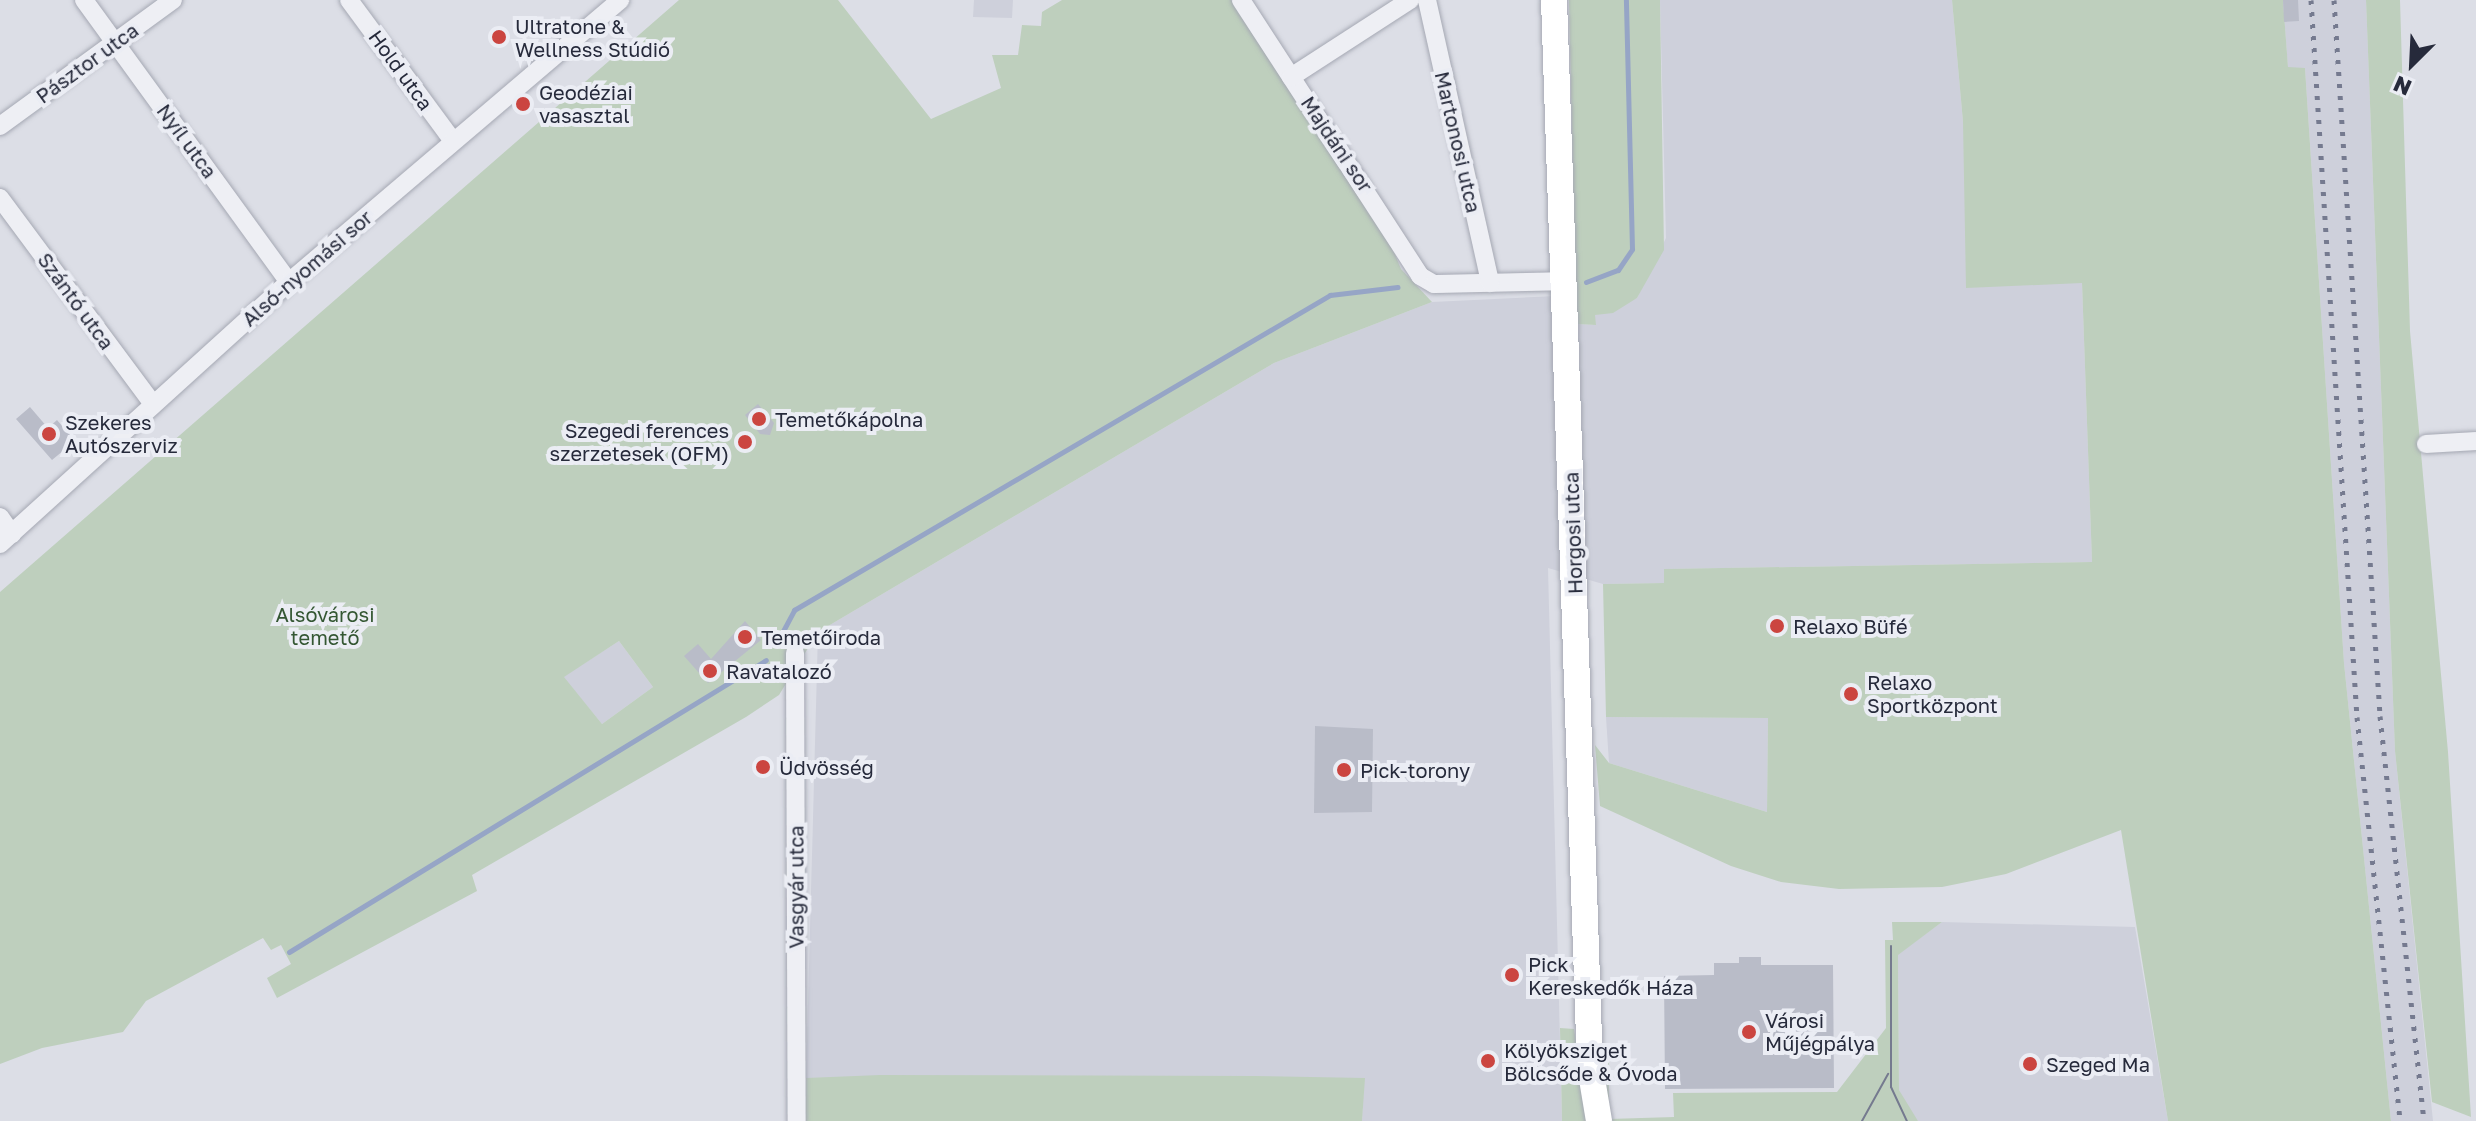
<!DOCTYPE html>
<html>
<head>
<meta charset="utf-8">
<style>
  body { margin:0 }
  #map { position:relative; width:2476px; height:1121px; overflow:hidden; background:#dcdee6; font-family:"Golos Text",sans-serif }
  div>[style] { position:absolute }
  .built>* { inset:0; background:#ced0db }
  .green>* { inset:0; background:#becfbd }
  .stream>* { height:5px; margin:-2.5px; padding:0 2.5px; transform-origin:2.5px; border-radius:2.5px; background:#96a5c6 }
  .building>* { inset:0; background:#b9bcc8 }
  .roads { filter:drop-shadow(0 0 2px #a5a8b3) drop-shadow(0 0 2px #a5a8b3) }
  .street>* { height:18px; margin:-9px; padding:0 9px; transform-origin:9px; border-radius:9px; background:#eeeff4 }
  .secondary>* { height:26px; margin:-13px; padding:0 13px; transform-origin:13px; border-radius:13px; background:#fff }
  .tram>* { height:2px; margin:-1px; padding:0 1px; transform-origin:1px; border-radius:1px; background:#757a8f }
  .rail>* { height:5px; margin-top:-2.5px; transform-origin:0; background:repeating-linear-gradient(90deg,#757a8f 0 4px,transparent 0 12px) }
  .dots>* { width:22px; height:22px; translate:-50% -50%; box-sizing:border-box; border:4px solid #ebedf4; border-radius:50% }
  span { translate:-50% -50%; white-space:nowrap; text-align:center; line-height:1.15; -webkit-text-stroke:8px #ebedf4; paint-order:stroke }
  .poi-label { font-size:20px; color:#262a3b }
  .left { translate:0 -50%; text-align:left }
  .right { translate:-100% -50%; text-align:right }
  .street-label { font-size:20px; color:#262a3b }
  .park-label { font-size:20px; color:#345733 }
  .north { position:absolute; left:2372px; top:24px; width:80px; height:80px; -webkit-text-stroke:6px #ebedf4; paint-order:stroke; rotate:204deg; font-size:22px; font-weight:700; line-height:32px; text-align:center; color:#262a3b }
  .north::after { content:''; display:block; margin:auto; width:28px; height:36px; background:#262a3b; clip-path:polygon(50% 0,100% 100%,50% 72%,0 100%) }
</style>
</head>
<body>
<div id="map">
  <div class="built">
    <div style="clip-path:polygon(974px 0,1013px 0,1012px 18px,973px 17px)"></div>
    <div style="clip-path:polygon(1660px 0,1952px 0,1963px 122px,2082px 283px,2092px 562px,1665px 569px,1664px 583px,1603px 584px,1548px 568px,1562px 1121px,1362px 1121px,1364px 1078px,806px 1078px,818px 632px,1274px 363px,1432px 302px,1575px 295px,1576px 324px,1595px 325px,1595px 315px,1637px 298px,1666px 238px)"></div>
    <div style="clip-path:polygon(2283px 0,2366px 0,2395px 751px,2433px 1121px,2391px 1121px,2344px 663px,2305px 68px,2288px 68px)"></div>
    <div style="clip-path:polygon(619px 641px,653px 687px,602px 724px,563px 677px)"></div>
    <div style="clip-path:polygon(1606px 717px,1768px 718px,1767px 812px,1609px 763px)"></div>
    <div style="clip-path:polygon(1942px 922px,2135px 927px,2168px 1121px,1918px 1121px,1910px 1115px,1899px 1090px,1898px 954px)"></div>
  </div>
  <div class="green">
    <div style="clip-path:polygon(evenodd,679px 0,838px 0,931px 119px,1001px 88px,992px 55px,1018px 55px,1022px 25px,1041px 26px,1042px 12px,1062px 0,1231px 0,1385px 230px,1401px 269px,1432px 302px,1274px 363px,818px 632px,779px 695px,746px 717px,472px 875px,477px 891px,277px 998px,267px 978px,291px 964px,281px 945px,271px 950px,263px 938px,146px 1001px,123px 1032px,42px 1048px,0 1064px,0 592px,679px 0,619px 641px,653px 687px,602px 724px,564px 677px,619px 641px)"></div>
    <div style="clip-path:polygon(1569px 0,1660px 0,1664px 250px,1637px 298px,1613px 313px,1595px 315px,1596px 325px,1576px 324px)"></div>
    <div style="clip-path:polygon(1952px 0,2283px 0,2288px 67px,2305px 68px,2344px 663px,2391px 1121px,2168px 1121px,2121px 830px,2006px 874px,1942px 887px,1839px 889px,1781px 882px,1731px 866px,1600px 806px,1595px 745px,1609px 763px,1767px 812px,1768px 718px,1606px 717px,1603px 584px,1664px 583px,1664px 569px,2092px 562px,2082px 283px,1966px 288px,1963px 122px)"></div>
    <div style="clip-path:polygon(2366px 0,2400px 0,2410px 331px,2448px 752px,2471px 1117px,2432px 1102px,2395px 751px)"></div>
    <div style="clip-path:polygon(1892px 922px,1942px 922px,1898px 955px,1899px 1090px,1918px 1121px,1562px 1121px,1560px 1028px,1574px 1029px,1578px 1053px,1609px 1051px,1609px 1119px,1674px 1117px,1673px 1093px,1837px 1092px,1886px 1028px,1885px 940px,1893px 940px)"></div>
    <div style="clip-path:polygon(880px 1075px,1255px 1076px,1365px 1078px,1362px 1121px,805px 1121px,806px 1078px)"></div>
  </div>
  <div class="stream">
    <div style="left:1586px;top:282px;width:34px;rotate:-21deg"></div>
    <div style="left:1618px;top:270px;width:25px;rotate:-56deg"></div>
    <div style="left:1632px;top:249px;width:249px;rotate:-91.4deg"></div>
    <div style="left:783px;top:631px;width:24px;rotate:-62deg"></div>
    <div style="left:794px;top:610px;width:622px;rotate:-30.44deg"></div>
    <div style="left:1330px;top:295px;width:68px;rotate:-6.7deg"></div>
    <div style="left:289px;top:952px;width:559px;rotate:-31.47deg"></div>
  </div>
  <div class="building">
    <div style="clip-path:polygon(2283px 0,2298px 0,2299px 21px,2284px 22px)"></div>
    <div style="clip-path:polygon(758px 404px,774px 423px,770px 435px,760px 434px,745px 415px)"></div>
    <div style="clip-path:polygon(30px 407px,48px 428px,57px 420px,75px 441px,52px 460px,16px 419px)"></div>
    <div style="clip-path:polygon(745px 621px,761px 640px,708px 683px,684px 656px,698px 644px,711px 659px)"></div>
    <div style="clip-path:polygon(1315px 726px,1373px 729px,1372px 812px,1314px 813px)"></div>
    <div style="clip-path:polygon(1739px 957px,1761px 957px,1761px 965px,1833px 965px,1834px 1088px,1665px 1089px,1664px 976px,1714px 975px,1714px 963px,1739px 963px)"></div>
  </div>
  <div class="roads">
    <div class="street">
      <div style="left:84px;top:0;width:349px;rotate:54deg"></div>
      <div style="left:349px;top:0;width:175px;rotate:53.6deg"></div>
      <div style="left:1241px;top:0;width:329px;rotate:57deg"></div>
      <div style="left:1420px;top:276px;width:16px;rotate:30deg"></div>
      <div style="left:1434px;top:284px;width:128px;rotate:-1.3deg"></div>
      <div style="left:1427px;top:0;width:290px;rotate:77.4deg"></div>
      <div style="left:1291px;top:77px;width:142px;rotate:-32.9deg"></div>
      <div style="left:0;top:126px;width:214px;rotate:-36.1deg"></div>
      <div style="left:0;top:198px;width:257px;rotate:53.4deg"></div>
      <div style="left:2426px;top:444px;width:50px;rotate:-3.4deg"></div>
      <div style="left:0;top:517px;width:21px;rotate:55deg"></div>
      <div style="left:0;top:544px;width:390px;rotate:-42.2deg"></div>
      <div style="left:289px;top:282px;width:435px;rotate:-40.4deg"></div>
      <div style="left:795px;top:653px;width:468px;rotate:89.8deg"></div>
    </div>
    <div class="secondary">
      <div style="left:1554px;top:0;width:1068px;rotate:88.07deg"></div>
      <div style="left:1590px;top:1067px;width:55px;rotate:80.5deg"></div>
    </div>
  </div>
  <div class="tram">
    <div style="left:1891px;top:946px;width:141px;rotate:90deg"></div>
    <div style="left:1891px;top:1087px;width:38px;rotate:65deg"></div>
    <div style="left:1862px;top:1121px;width:54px;rotate:-61deg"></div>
  </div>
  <div class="rail">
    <div style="left:2311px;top:0;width:718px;rotate:86.33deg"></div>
    <div style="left:2357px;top:717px;width:406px;rotate:83.9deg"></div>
    <div style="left:2334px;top:0;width:717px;rotate:86.32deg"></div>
    <div style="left:2380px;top:716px;width:407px;rotate:83.8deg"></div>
  </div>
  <div class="dots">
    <div style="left:499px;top:37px;background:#cb4540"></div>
    <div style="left:523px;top:104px;background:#cb4540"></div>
    <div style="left:759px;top:419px;background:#cb4540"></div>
    <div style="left:49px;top:434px;background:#cb4540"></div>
    <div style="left:745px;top:442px;background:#cb4540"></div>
    <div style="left:1777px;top:626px;background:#cb4540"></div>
    <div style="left:745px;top:637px;background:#cb4540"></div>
    <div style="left:710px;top:671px;background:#cb4540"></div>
    <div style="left:1851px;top:694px;background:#cb4540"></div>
    <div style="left:763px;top:767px;background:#cb4540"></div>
    <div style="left:1344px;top:770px;background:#cb4540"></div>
    <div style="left:1512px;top:975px;background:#cb4540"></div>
    <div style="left:1749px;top:1032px;background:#cb4540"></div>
    <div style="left:1488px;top:1061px;background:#cb4540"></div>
    <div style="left:2030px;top:1064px;background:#cb4540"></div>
  </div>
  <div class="poi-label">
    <span class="left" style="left:515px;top:38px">Ultratone &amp;<br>Wellness Stúdió</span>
    <span class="left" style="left:539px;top:104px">Geodéziai<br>vasasztal</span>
    <span class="left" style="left:775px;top:419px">Temetőkápolna</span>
    <span class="left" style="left:65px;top:434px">Szekeres<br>Autószerviz</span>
    <span class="right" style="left:729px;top:442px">Szegedi ferences<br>szerzetesek (OFM)</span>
    <span class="left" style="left:1793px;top:626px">Relaxo Büfé</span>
    <span class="left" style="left:761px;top:637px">Temetőiroda</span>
    <span class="left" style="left:726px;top:671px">Ravatalozó</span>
    <span class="left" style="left:1867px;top:694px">Relaxo<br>Sportközpont</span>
    <span class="left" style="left:779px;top:767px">Üdvösség</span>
    <span class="left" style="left:1360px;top:770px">Pick-torony</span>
    <span class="left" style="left:1528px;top:976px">Pick<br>Kereskedők Háza</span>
    <span class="left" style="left:1765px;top:1032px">Városi<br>Műjégpálya</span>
    <span class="left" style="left:1504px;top:1062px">Kölyöksziget<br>Bölcsőde &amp; Óvoda</span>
    <span class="left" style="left:2046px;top:1064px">Szeged Ma</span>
  </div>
  <div class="street-label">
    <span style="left:87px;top:63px;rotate:-36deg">Pásztor utca</span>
    <span style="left:401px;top:70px;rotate:54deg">Hold utca</span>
    <span style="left:187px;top:141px;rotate:54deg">Nyíl utca</span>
    <span style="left:1458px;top:142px;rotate:77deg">Martonosi utca</span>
    <span style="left:1337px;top:144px;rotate:56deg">Majdáni sor</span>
    <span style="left:307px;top:268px;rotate:-41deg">Alsó-nyomási sor</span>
    <span style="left:76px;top:301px;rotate:54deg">Szántó utca</span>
    <span style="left:1573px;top:533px;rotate:-92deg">Horgosi utca</span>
    <span style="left:796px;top:887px;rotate:-90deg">Vasgyár utca</span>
  </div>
  <div class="park-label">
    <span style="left:325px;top:626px">Alsóvárosi<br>temető</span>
  </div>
  <div class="north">N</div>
</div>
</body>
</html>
